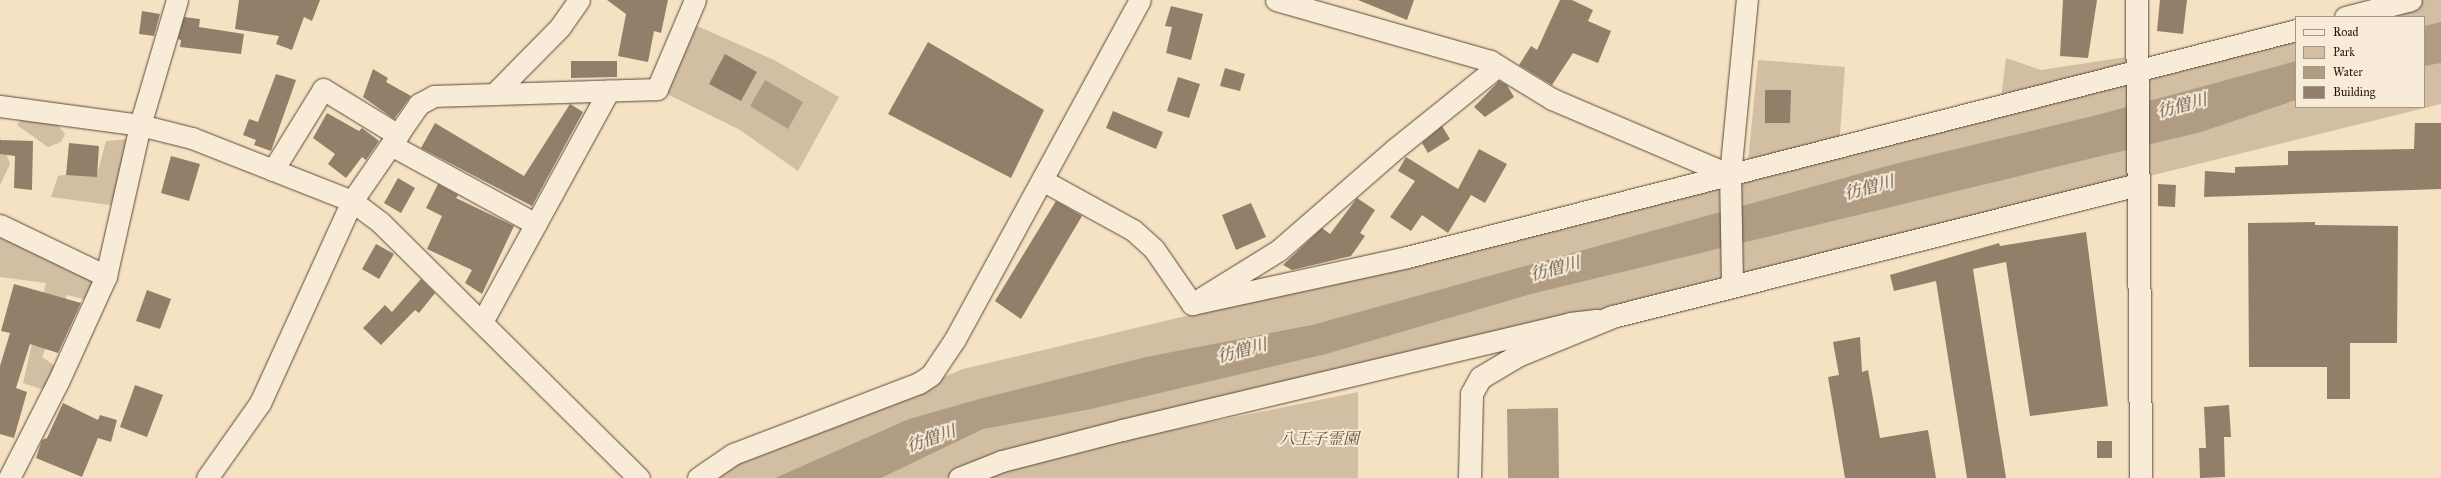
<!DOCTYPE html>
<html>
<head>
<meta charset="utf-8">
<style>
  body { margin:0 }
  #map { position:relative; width:2441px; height:478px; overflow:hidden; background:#f5e2c3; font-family:"IM FELL Great Primer","Noto Serif JP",serif }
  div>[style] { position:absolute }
  .green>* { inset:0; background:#d2bfa3 }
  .water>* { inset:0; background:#af9c83 }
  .building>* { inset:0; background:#927f69 }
  .roads { filter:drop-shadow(0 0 1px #5a4837) drop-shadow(0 0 1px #5a4837) }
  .street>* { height:21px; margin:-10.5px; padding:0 10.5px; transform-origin:10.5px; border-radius:10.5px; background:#f8ecd8 }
  .secondary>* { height:22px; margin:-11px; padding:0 11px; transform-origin:11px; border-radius:11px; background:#f8ecd8 }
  span { translate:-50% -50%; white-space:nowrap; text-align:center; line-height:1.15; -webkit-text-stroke:4px #f8ecd8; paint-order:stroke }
  .park-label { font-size:16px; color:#63503e; font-style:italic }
  .water-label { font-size:17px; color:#5d4a39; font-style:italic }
  .legend { position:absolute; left:2295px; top:16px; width:130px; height:92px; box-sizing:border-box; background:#f8ecd8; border:1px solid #a49685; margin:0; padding:5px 7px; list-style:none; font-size:12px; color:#271408 }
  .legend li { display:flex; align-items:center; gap:8px; height:20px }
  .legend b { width:20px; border:1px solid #a49685 }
</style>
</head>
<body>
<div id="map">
  <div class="green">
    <div style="clip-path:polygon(2410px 0,2441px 0,2441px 104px,1635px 303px,1034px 458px,1358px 392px,1358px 478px,709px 478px,742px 461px,963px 369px,1468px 249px,1747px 171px,1758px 60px,1845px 67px,1839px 147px,2000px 106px,2006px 58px,2041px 70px,2126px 57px,2127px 73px,2296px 30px,2296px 107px,2424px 107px,2424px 17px,2345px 17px)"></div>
    <div style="clip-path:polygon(695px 25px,774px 60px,839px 97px,798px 171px,740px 130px,657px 89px)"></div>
    <div style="clip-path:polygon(22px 119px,57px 124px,65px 134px,61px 142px,48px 147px,17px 125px)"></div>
    <div style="clip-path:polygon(0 137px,10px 164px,0 185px)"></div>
    <div style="clip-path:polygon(131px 139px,117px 206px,51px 197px,58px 176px,79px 172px,97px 175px,106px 141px)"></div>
    <div style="clip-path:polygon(0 230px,96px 277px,87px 300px,67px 295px,42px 357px,57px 367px,44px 390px,23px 383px,46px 283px,0 277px)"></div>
  </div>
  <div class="water">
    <div style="clip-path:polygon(2441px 22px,2441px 63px,2424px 66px,2424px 26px)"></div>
    <div style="clip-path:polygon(2296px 61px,2296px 100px,2201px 132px,1531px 294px,1326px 354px,1091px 409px,983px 429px,881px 478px,775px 478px,909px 419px,983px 398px,1146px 357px,1312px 325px,1898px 163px,2101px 114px)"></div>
    <div style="clip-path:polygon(765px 80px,803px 102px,788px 129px,750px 106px)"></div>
    <div style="clip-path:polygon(1558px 408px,1559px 478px,1508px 478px,1507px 409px)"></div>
  </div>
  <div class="building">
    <div style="clip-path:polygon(239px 0,320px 0,312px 21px,304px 17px,292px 50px,276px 44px,279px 36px,235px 29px)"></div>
    <div style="clip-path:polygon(607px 0,668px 0,661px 33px,654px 31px,648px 62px,618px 56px,626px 14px)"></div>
    <div style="clip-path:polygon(1358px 0,1414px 0,1407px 20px)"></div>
    <div style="clip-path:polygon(1560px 0,1572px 0,1593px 10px,1588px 21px,1611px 31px,1598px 63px,1573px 53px,1552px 85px,1519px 65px,1531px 46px,1537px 50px)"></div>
    <div style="clip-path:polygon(2063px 0,2097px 0,2088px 58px,2060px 56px)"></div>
    <div style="clip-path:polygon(2160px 0,2187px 0,2183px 34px,2157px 31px)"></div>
    <div style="clip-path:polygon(1171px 6px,1203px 14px,1191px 60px,1166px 53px,1172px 27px,1165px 26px)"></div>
    <div style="clip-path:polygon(142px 11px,160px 14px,154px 36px,139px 34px)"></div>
    <div style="clip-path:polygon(184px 17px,200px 19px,199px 27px,244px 34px,241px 54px,180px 47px,181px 40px,178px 39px)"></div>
    <div style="clip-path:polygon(928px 42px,1044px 110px,1011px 178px,888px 114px)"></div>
    <div style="clip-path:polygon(725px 54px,757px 72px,741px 101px,709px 84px)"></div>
    <div style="clip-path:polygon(571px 61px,617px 61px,617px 77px,571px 78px)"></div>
    <div style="clip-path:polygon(1225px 68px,1245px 74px,1240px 91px,1220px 86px)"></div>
    <div style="clip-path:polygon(373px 69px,388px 78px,386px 82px,411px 96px,394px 119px,363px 97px)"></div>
    <div style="clip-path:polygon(276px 74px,296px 80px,271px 151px,254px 145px,256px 140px,243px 135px,249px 119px,258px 122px)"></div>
    <div style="clip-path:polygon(1178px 77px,1200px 84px,1189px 118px,1167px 111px)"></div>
    <div style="clip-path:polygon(1499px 81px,1507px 85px,1514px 97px,1485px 117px,1474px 107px)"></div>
    <div style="clip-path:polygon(1765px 90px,1791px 90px,1790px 123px,1765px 123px)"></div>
    <div style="clip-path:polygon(570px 104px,583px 112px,532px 206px,421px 148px,435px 123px,524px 176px)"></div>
    <div style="clip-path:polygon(1113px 111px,1163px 132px,1156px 149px,1106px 128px)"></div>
    <div style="clip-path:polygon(327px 113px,359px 131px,362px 128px,379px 141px,366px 160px,362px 157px,346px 178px,328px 164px,335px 154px,313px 138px)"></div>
    <div style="clip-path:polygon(2415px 123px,2441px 123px,2441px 189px,2204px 197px,2205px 171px,2235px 173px,2235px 167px,2288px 165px,2288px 151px,2414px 149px)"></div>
    <div style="clip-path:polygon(1442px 126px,1450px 139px,1428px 153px,1422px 143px)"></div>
    <div style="clip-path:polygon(0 140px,33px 141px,32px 190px,14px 188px,15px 156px,0 154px)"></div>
    <div style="clip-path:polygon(69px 143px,99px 146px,97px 177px,66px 175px)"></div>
    <div style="clip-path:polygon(1479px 149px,1507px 164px,1485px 203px,1471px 195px,1448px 233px,1422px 215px,1411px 231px,1390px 217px,1415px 181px,1398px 171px,1406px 157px,1458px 189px)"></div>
    <div style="clip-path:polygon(171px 156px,200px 164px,189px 201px,161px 193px)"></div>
    <div style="clip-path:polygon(398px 178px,415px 188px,401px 213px,384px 203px)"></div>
    <div style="clip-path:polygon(438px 184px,458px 195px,456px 198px,514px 226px,482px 294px,465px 283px,472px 270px,427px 249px,442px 216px,426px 208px)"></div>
    <div style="clip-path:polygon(2158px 184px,2176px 185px,2175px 207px,2158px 206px)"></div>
    <div style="clip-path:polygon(1357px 198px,1375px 210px,1360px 233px,1365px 236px,1351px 256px,1292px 270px,1283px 265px,1322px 228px,1330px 234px)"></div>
    <div style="clip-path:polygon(1056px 201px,1082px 216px,1021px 319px,995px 301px)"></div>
    <div style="clip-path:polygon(1251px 203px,1266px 237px,1236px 250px,1222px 215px)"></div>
    <div style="clip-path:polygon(2315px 222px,2315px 225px,2398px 226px,2397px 343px,2350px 343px,2350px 399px,2327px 399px,2327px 367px,2249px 367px,2248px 223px)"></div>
    <div style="clip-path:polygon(2086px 232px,2108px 406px,2030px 416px,2006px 262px,1973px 269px,2006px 478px,1967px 478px,1936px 281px,1894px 291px,1890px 275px,1999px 243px,2000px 246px)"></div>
    <div style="clip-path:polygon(376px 244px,394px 254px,379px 279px,362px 269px)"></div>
    <div style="clip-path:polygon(421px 279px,435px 293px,419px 313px,415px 310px,381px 345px,363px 328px,385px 305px,392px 312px)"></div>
    <div style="clip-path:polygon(14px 284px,81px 303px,58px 353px,30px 344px,16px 388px,27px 392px,14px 438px,0 434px,0 366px,10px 333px,1px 331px)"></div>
    <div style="clip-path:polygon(147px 290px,171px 299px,160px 329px,136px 321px)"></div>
    <div style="clip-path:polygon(1860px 337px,1862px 372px,1868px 370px,1880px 438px,1928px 430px,1936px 478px,1845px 478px,1828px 377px,1839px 375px,1833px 342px)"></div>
    <div style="clip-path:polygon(135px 385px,163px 395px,147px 437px,120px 427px)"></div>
    <div style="clip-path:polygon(63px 403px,98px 420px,100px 415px,117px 420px,111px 442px,98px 438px,82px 477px,36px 458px,42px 440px,47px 438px)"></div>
    <div style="clip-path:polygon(2229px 405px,2231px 437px,2224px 437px,2225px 477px,2200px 478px,2199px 448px,2206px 448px,2204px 407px)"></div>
    <div style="clip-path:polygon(2097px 441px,2112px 441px,2112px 458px,2097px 458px)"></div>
  </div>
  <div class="roads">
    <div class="street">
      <div style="left:1276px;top:0;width:223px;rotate:15.9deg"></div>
      <div style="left:1490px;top:61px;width:73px;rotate:31.5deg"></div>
      <div style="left:1552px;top:99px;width:194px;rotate:23.1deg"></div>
      <div style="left:2345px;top:17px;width:68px;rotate:-14.4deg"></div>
      <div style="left:494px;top:94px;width:94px;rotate:-45.4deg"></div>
      <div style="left:560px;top:27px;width:33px;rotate:-55deg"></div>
      <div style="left:0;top:106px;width:141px;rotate:7.7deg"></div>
      <div style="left:140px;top:125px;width:54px;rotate:14deg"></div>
      <div style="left:192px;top:138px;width:172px;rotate:21.5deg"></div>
      <div style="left:352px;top:201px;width:36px;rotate:37deg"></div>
      <div style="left:381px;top:223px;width:363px;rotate:44.7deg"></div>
      <div style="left:391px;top:145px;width:165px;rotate:28.6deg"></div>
      <div style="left:273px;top:170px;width:95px;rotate:-58.3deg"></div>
      <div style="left:323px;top:89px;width:88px;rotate:31.5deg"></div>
      <div style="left:1042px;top:180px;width:104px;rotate:28.8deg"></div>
      <div style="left:1133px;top:230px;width:28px;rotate:42deg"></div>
      <div style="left:1154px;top:249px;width:67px;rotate:55.4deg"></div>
      <div style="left:1192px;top:304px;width:102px;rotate:-31.8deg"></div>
      <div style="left:1279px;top:250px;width:155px;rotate:-41.1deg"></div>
      <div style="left:1396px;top:148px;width:131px;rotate:-38.8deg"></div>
      <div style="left:0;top:225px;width:118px;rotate:25.7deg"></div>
      <div style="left:1732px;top:285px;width:110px;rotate:-91deg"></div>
      <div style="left:1730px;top:175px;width:176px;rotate:-84.5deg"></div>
      <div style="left:1192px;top:304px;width:220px;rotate:-12.3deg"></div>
      <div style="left:1407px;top:257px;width:918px;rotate:-14.32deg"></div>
      <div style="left:482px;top:322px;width:264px;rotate:-61.3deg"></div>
      <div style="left:9px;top:478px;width:108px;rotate:-63deg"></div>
      <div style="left:58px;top:382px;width:116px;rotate:-65.6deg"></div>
      <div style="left:106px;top:276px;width:155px;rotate:-77.3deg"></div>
      <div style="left:140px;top:125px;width:130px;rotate:-73.5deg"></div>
      <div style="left:207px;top:478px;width:92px;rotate:-54.8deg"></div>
      <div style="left:260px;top:403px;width:222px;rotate:-65.5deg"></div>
      <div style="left:352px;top:201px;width:118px;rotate:-55.4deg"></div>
      <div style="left:419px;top:104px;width:17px;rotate:-28deg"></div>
      <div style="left:434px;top:96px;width:223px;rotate:-1.8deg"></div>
      <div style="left:657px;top:89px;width:97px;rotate:-66.9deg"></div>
      <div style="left:698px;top:478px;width:42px;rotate:-34.4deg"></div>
      <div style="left:733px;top:454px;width:199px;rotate:-20.9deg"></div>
      <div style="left:919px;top:383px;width:14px;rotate:-34deg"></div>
      <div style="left:931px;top:375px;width:43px;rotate:-56.3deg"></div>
      <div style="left:955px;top:339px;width:386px;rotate:-61.4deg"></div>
      <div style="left:959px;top:478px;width:46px;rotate:-21.6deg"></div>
      <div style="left:1002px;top:461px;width:124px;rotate:-14.5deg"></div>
      <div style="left:1122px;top:430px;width:461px;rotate:-13.4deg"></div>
      <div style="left:1570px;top:323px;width:26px;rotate:-7deg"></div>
    </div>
    <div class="secondary">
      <div style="left:2137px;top:0;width:478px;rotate:89.5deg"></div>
      <div style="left:1470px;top:478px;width:84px;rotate:-88.6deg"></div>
      <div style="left:1472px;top:394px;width:18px;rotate:-61deg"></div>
      <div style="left:1481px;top:378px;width:43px;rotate:-30.7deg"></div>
      <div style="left:1518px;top:356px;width:103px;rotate:-22.3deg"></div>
      <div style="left:1613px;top:317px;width:541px;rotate:-14.11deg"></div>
    </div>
  </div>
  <div class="park-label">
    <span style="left:1319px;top:439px">八王子霊園</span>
  </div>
  <div class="water-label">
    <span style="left:2182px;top:106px;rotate:-15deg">彷僧川</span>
    <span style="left:1869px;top:188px;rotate:-15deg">彷僧川</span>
    <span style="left:1555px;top:269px;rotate:-15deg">彷僧川</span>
    <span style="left:1242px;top:351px;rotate:-15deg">彷僧川</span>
    <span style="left:931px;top:439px;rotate:-19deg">彷僧川</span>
  </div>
  <ul class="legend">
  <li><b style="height:5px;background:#f8ecd8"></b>Road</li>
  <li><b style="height:11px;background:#d2bfa3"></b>Park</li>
  <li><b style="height:11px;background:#af9c83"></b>Water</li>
  <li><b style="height:11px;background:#927f69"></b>Building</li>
  </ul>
</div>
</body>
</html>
